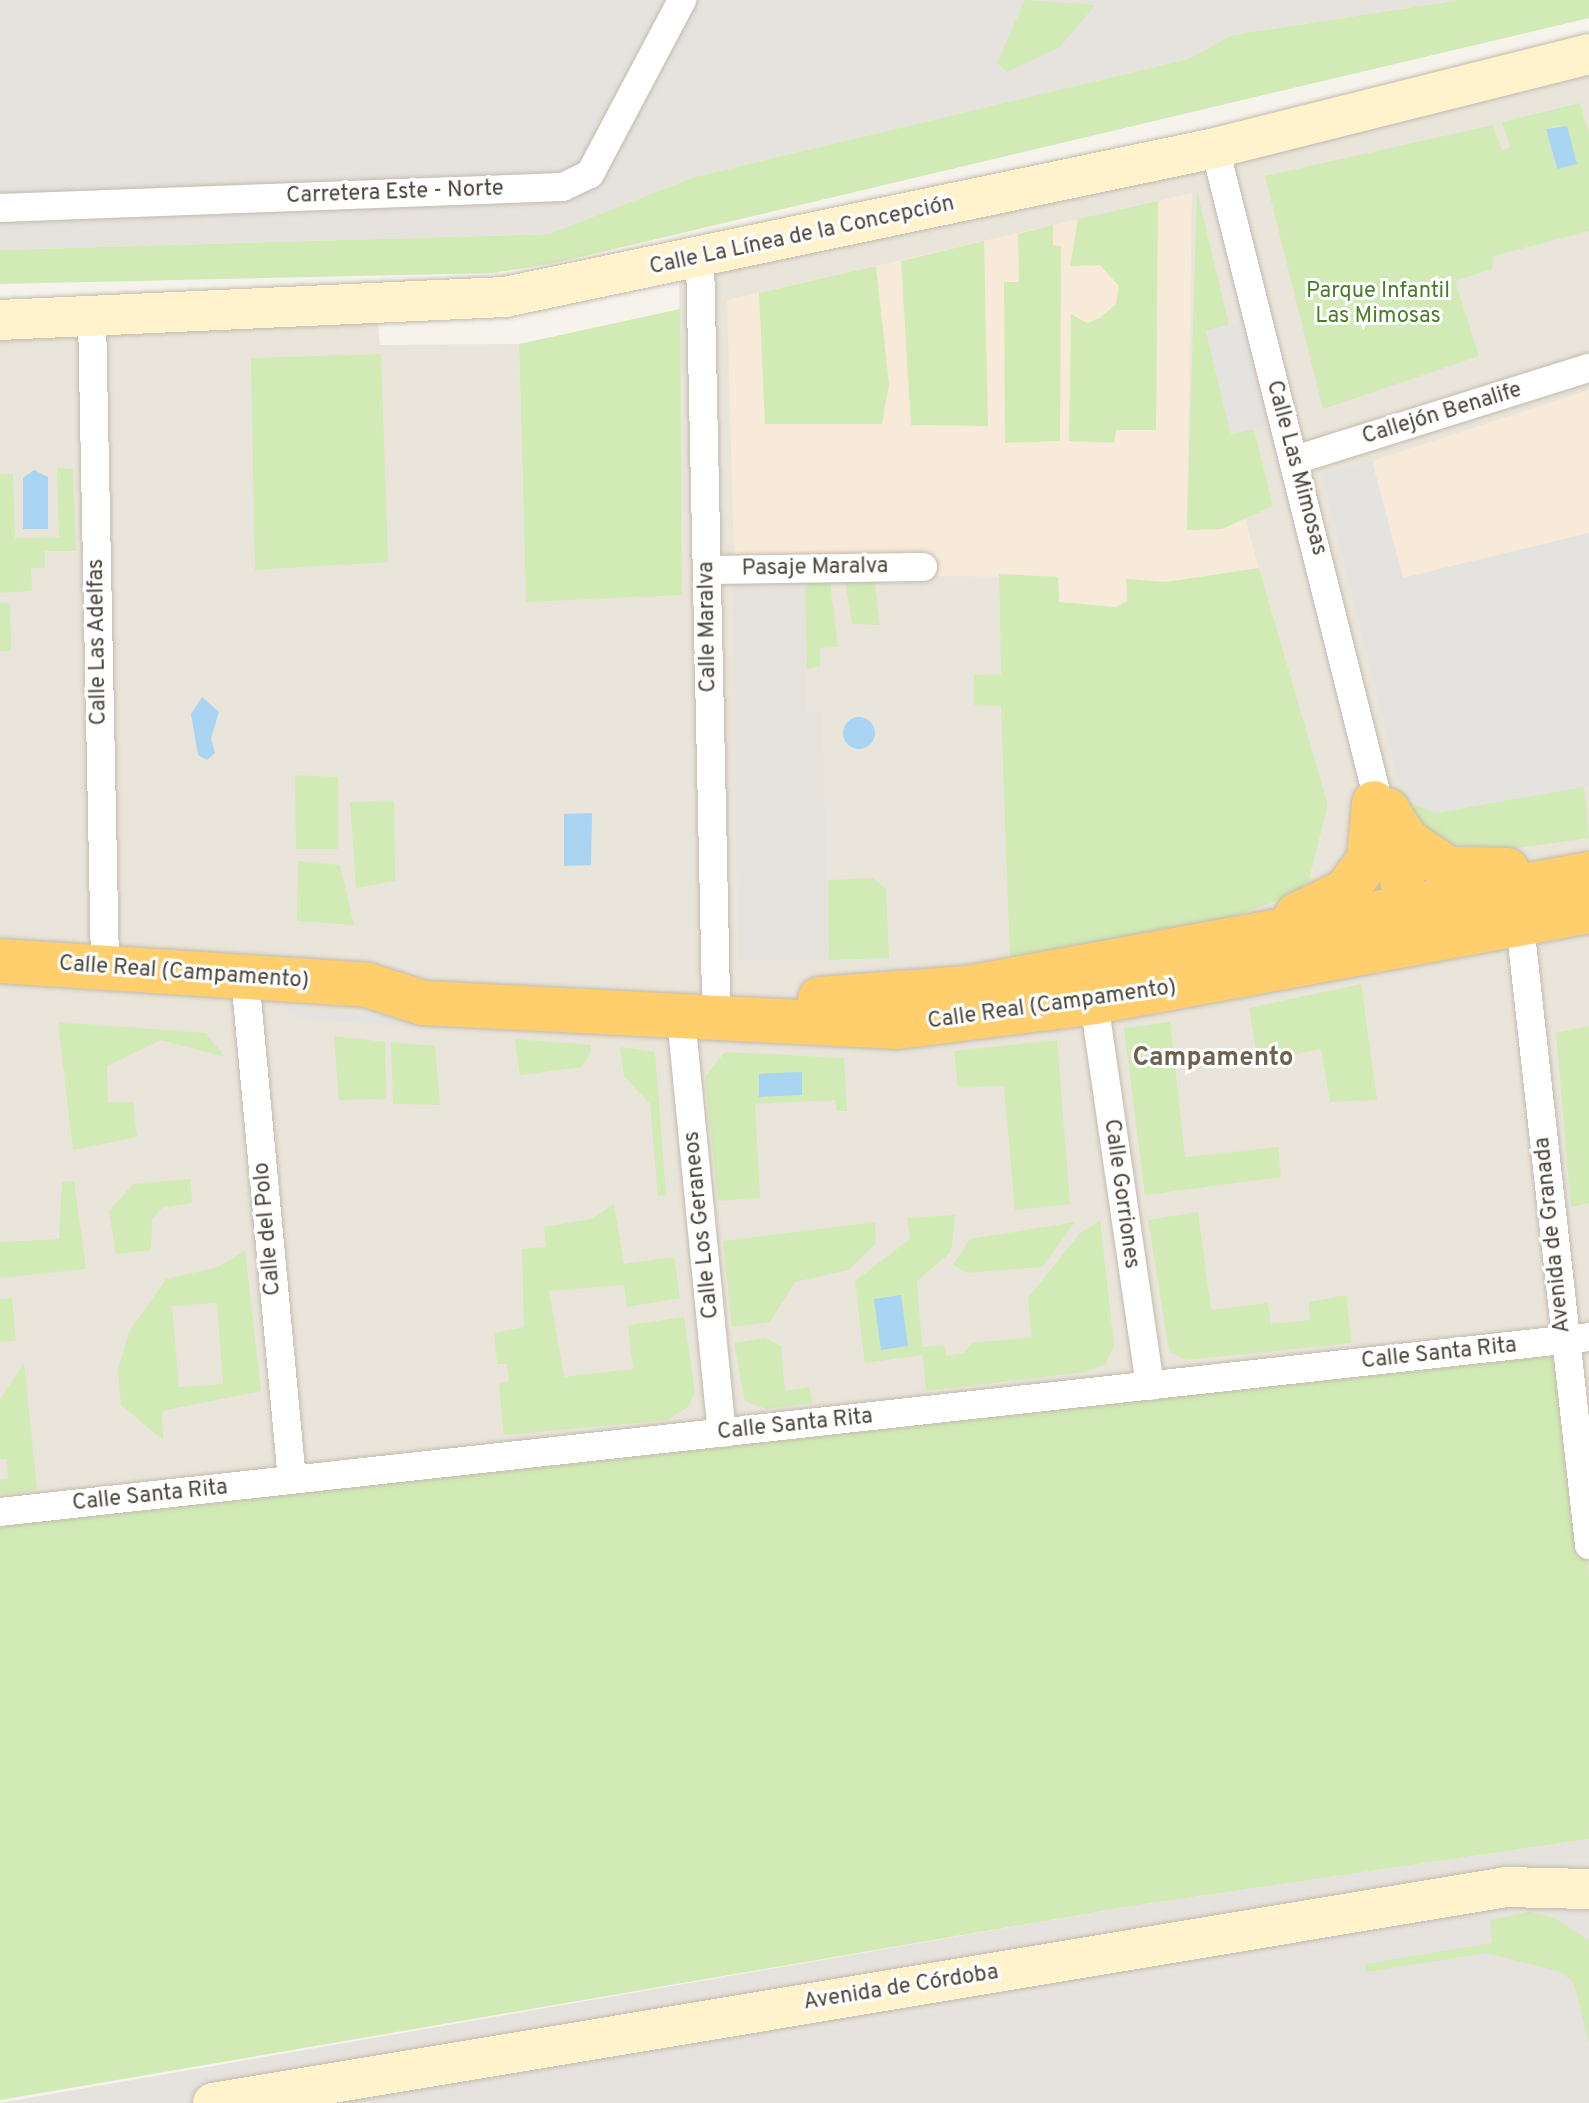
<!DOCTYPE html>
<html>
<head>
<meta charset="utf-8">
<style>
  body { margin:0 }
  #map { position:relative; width:1589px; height:2103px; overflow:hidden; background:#f6f3ec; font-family:Overpass,sans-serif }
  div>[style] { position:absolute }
  .residential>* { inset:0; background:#eae5da }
  .commercial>* { inset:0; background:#f7ead8 }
  .industrial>* { inset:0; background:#e6e2dd }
  .green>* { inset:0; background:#d2eab5 }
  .parking>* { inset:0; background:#e5e3e0 }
  .water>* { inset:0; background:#a9d4f2 }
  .round { border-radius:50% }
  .roads { filter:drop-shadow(0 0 2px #c2bbae) drop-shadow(0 0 2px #c2bbae) }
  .street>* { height:28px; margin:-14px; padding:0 14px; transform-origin:14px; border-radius:14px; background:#fff }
  .secondary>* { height:40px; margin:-20px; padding:0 20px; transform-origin:20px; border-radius:20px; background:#fff3cd }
  .highway>* { height:44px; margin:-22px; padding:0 22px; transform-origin:22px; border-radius:22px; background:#ffcf6e }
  span { translate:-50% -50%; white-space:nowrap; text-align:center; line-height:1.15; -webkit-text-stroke:6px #fff; paint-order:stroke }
  .street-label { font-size:22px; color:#4b4439 }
  .park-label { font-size:22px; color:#4a7f2a }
  .quarter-label { font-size:26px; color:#6e6250; font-weight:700 }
</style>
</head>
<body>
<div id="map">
  <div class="residential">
    <div style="clip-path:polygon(evenodd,1589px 55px,1589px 1575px,1585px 1549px,0 1512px,0 320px,376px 304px,380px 345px,519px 344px,526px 601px,682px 594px,679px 263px,1589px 55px,1259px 569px,1328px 805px,1309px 881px,1010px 962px,999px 574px,1166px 582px,1259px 569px)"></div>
  </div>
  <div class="commercial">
    <div style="clip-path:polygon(1192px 193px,1187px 530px,1222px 529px,1244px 515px,1259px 568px,1166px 582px,1127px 579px,1127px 601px,1116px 607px,1058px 602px,1058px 577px,934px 576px,934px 567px,734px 559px,727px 300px)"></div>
    <div style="clip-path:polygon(1589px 390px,1589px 533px,1403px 578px,1372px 461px)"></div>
  </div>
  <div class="industrial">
    <div style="clip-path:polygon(0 0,1459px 0,1232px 35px,1188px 59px,694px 177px,549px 234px,0 250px)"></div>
    <div style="clip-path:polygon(805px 583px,807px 712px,822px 712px,829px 960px,738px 960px,733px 584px)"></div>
    <div style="clip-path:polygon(1589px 1839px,1589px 2103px,0 2103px,1132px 1906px)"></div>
  </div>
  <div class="green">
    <div style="clip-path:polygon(1025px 0,1095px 5px,1060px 47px,1007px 72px,997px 63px)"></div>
    <div style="clip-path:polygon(1459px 0,1589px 0,1589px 18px,555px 263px,493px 273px,0 284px,0 250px,549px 234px,694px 177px,1188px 59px,1232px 35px)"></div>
    <div style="clip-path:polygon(evenodd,1580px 103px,1589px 134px,1589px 231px,1494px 256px,1492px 269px,1455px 281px,1479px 356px,1323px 409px,1265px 176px,1493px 125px,1502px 150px,1510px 147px,1502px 122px,1580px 103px,1555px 126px,1567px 127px,1577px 164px,1556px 169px,1546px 129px,1555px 126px)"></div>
    <div style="clip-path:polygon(1197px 191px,1229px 325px,1206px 331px,1231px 434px,1254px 429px,1273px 506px,1222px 529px,1187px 530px)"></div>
    <div style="clip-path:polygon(1158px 201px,1156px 430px,1116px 430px,1114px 443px,1069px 441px,1071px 314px,1087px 323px,1100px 318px,1116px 304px,1119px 286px,1100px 265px,1070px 266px,1078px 219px)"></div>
    <div style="clip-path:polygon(1053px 225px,1053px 245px,1061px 246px,1060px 441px,1005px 443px,1004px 282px,1019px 282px,1018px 234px)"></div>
    <div style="clip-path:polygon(984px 241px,988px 426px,911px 425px,901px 261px)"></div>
    <div style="clip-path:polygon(876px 266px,889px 384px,882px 424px,765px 424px,759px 293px)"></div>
    <div style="clip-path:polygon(680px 309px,682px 595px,526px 602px,519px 344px)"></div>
    <div style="clip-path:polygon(381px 354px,388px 562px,255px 570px,251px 358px)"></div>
    <div style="clip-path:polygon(57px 468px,73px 469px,76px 551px,45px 551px,45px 568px,31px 568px,32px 591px,0 593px,0 474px,13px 474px,15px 538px,59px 537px)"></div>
    <div style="clip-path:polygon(1259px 568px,1328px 805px,1309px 881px,1297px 894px,1198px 928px,1010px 962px,1001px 706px,974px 705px,974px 675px,1001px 674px,999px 574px,1058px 577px,1059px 602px,1116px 607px,1127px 601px,1126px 579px,1166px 582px)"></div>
    <div style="clip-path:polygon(874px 578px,880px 625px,852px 624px,845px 580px)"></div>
    <div style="clip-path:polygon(830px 582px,838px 647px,820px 648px,820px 667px,807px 669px,805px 583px)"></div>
    <div style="clip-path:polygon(0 603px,10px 604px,11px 651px,0 651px)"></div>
    <div style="clip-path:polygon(295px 775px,338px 777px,338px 849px,296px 849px)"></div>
    <div style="clip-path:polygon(1584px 784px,1589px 838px,1502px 850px,1437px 842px,1401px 802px,1400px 786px,1412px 803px,1436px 813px)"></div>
    <div style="clip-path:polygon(394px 801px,395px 881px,356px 888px,350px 802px)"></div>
    <div style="clip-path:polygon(298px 861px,340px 865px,354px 925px,297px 921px)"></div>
    <div style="clip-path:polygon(872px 878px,886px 889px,889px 958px,829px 960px,828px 880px)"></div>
    <div style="clip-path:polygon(1361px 984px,1377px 1100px,1330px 1102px,1321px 1049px,1258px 1062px,1249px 1008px)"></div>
    <div style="clip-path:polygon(58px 1022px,206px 1033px,225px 1057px,161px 1040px,107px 1066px,108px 1102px,133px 1102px,137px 1137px,73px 1150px)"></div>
    <div style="clip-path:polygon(1170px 1022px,1185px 1157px,1278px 1147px,1281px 1177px,1145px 1195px,1124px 1028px)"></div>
    <div style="clip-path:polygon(1589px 1026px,1589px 1203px,1571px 1207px,1556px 1033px)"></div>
    <div style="clip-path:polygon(334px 1036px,385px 1042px,386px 1099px,339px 1100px)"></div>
    <div style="clip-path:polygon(515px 1039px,591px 1045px,591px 1051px,582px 1067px,520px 1075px)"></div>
    <div style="clip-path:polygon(1057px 1040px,1070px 1204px,1015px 1210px,1004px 1086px,958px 1087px,954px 1051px)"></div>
    <div style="clip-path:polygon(391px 1042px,435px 1046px,440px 1105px,393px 1104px)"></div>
    <div style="clip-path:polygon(620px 1047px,655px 1052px,666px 1195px,658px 1196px,650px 1104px,624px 1076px)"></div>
    <div style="clip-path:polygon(725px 1052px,844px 1058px,847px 1111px,837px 1111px,835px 1100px,755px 1104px,760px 1198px,718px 1201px,705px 1077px)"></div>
    <div style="clip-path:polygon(190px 1179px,192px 1203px,162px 1208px,152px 1219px,151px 1250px,116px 1254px,109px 1211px,133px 1184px)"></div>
    <div style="clip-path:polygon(74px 1181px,86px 1269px,0 1278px,0 1242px,59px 1239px,62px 1182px)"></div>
    <div style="clip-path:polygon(614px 1204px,624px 1264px,674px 1257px,680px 1298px,627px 1307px,624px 1285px,549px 1291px,564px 1377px,633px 1369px,628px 1325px,684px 1317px,695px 1393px,688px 1407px,667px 1420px,504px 1435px,499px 1384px,509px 1381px,507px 1364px,497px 1364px,494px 1333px,524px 1327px,522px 1249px,546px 1247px,544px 1227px,592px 1219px)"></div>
    <div style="clip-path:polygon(1198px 1212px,1211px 1310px,1268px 1303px,1271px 1324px,1310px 1320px,1309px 1302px,1346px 1295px,1352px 1343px,1186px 1360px,1169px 1351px,1148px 1220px)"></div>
    <div style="clip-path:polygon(955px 1215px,951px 1252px,917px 1281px,922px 1347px,944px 1345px,946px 1356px,964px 1353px,972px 1343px,1032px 1337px,1028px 1298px,1080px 1233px,1100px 1221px,1114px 1345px,1106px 1364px,1086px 1372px,926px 1391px,923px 1355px,865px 1363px,855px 1281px,910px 1239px,907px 1218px)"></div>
    <div style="clip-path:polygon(875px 1222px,876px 1243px,848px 1270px,795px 1282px,770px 1322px,732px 1327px,723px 1241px)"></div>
    <div style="clip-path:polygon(1075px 1222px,1042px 1267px,968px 1273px,953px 1265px,970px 1239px)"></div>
    <div style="clip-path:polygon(evenodd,245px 1250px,261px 1391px,162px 1411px,163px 1440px,121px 1405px,118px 1370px,129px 1332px,166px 1279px,218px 1267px,245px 1250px,217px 1303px,223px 1384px,179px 1387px,172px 1306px,217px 1303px)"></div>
    <div style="clip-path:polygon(12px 1298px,16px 1341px,0 1342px,0 1299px)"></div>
    <div style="clip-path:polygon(765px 1338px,781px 1346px,785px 1391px,809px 1387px,812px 1403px,766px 1409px,745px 1401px,734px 1343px)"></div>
    <div style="clip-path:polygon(1564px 1340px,1589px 1575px,1589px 1839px,1132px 1906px,0 2100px,0 1512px)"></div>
    <div style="clip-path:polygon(24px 1363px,37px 1490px,0 1495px,0 1480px,8px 1479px,7px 1459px,0 1459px,0 1399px)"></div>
    <div style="clip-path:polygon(1529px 1912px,1553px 1917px,1589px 1940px,1589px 2043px,1574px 1983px,1561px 1972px,1486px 1953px,1366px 1972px,1365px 1964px,1492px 1943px,1490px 1920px)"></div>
  </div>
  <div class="parking">
    <div style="clip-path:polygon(1240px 322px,1266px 426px,1231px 434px,1206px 331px)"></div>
    <div style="clip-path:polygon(1372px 461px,1403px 578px,1589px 533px,1589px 786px,1436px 813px,1412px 803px,1400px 786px,1322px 474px)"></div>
    <div style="clip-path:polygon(284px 1007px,434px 1019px,422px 1028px,293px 1018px)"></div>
  </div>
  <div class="water">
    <div style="clip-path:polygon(1567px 126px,1577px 164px,1557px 169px,1546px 129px)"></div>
    <div style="clip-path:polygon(34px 470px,48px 477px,48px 529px,23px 529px,23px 478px)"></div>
    <div style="clip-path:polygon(202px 697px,219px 712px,211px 738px,215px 753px,207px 760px,198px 755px,191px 714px)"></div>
    <div class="round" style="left:843px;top:717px;width:32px;height:32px"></div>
    <div style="clip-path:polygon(592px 813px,591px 865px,564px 866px,564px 814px)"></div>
    <div style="clip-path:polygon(802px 1072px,802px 1095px,759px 1097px,759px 1074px)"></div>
    <div style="clip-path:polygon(901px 1295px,908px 1346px,881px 1350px,874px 1299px)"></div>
  </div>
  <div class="roads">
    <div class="street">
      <div style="left:1215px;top:148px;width:660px;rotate:75.96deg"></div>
      <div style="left:0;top:208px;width:563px;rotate:-2.14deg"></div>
      <div style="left:563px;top:187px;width:30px;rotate:-26deg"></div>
      <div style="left:590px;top:174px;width:197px;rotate:-62.1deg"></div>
      <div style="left:700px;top:258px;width:738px;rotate:88.76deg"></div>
      <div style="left:92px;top:317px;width:650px;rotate:88.85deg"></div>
      <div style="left:1295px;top:460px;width:308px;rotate:-17.4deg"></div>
      <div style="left:707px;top:570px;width:216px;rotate:-0.8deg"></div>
      <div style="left:1520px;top:925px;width:624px;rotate:83.65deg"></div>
      <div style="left:245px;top:977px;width:505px;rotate:84.66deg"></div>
      <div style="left:1094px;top:1002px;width:388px;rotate:81.7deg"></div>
      <div style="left:681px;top:1017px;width:418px;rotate:84.4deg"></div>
      <div style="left:0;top:1512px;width:1599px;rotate:-6.28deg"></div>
    </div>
    <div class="secondary">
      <div style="left:0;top:320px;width:506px;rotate:-2.61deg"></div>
      <div style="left:505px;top:297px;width:725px;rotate:-11.85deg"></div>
      <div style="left:1215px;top:148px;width:386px;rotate:-14.1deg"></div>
      <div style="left:213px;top:2103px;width:1311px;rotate:-9.48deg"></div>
      <div style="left:1506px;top:1887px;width:83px;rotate:1.4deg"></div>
    </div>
    <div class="highway">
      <div style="left:1391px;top:817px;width:29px;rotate:56deg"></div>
      <div style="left:1407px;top:841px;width:50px;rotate:34.3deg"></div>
      <div style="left:1448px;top:869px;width:59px;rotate:1deg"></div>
      <div style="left:1297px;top:915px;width:55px;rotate:-26.1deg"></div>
      <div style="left:1346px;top:891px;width:39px;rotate:-54deg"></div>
      <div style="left:1369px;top:859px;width:56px;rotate:-84.9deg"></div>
      <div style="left:1384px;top:930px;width:16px;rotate:-27deg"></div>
      <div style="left:1398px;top:923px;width:28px;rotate:-75deg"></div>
      <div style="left:1405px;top:896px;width:87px;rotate:-101.3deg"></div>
      <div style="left:0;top:961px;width:368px;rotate:3.7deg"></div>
      <div style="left:367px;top:985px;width:59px;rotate:17.8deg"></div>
      <div style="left:423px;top:1003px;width:475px;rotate:2.9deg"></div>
      <div style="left:897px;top:1027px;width:199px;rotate:-7.2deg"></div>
      <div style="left:1094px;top:1002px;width:503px;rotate:-10.42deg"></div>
      <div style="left:820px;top:999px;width:148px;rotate:-4.3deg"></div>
      <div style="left:968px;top:988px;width:631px;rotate:-10.4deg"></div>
    </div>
  </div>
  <div class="street-label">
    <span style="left:395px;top:193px;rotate:-2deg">Carretera Este - Norte</span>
    <span style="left:802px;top:236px;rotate:-12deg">Calle La Línea de la Concepción</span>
    <span style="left:1442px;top:414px;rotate:-17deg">Callejón Benalife</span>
    <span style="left:1296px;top:468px;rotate:75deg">Calle Las Mimosas</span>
    <span style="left:815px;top:568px;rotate:-1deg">Pasaje Maralva</span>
    <span style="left:708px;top:627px;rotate:-91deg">Calle Maralva</span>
    <span style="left:98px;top:642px;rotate:-91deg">Calle Las Adelfas</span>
    <span style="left:184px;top:973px;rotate:4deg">Calle Real (Campamento)</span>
    <span style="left:1052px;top:1005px;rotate:-8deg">Calle Real (Campamento)</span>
    <span style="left:1121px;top:1194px;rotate:82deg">Calle Gorriones</span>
    <span style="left:702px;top:1225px;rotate:-96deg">Calle Los Geraneos</span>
    <span style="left:268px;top:1229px;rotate:-95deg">Calle del Polo</span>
    <span style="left:1553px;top:1235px;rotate:-96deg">Avenida de Granada</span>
    <span style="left:1439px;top:1354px;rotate:-6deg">Calle Santa Rita</span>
    <span style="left:795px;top:1425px;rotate:-6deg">Calle Santa Rita</span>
    <span style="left:150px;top:1496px;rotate:-6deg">Calle Santa Rita</span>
    <span style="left:901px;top:1988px;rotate:-9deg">Avenida de Córdoba</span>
  </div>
  <div class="park-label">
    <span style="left:1378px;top:304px">Parque Infantil<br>Las Mimosas</span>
  </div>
  <div class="quarter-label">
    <span style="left:1213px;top:1059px">Campamento</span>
  </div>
</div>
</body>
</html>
